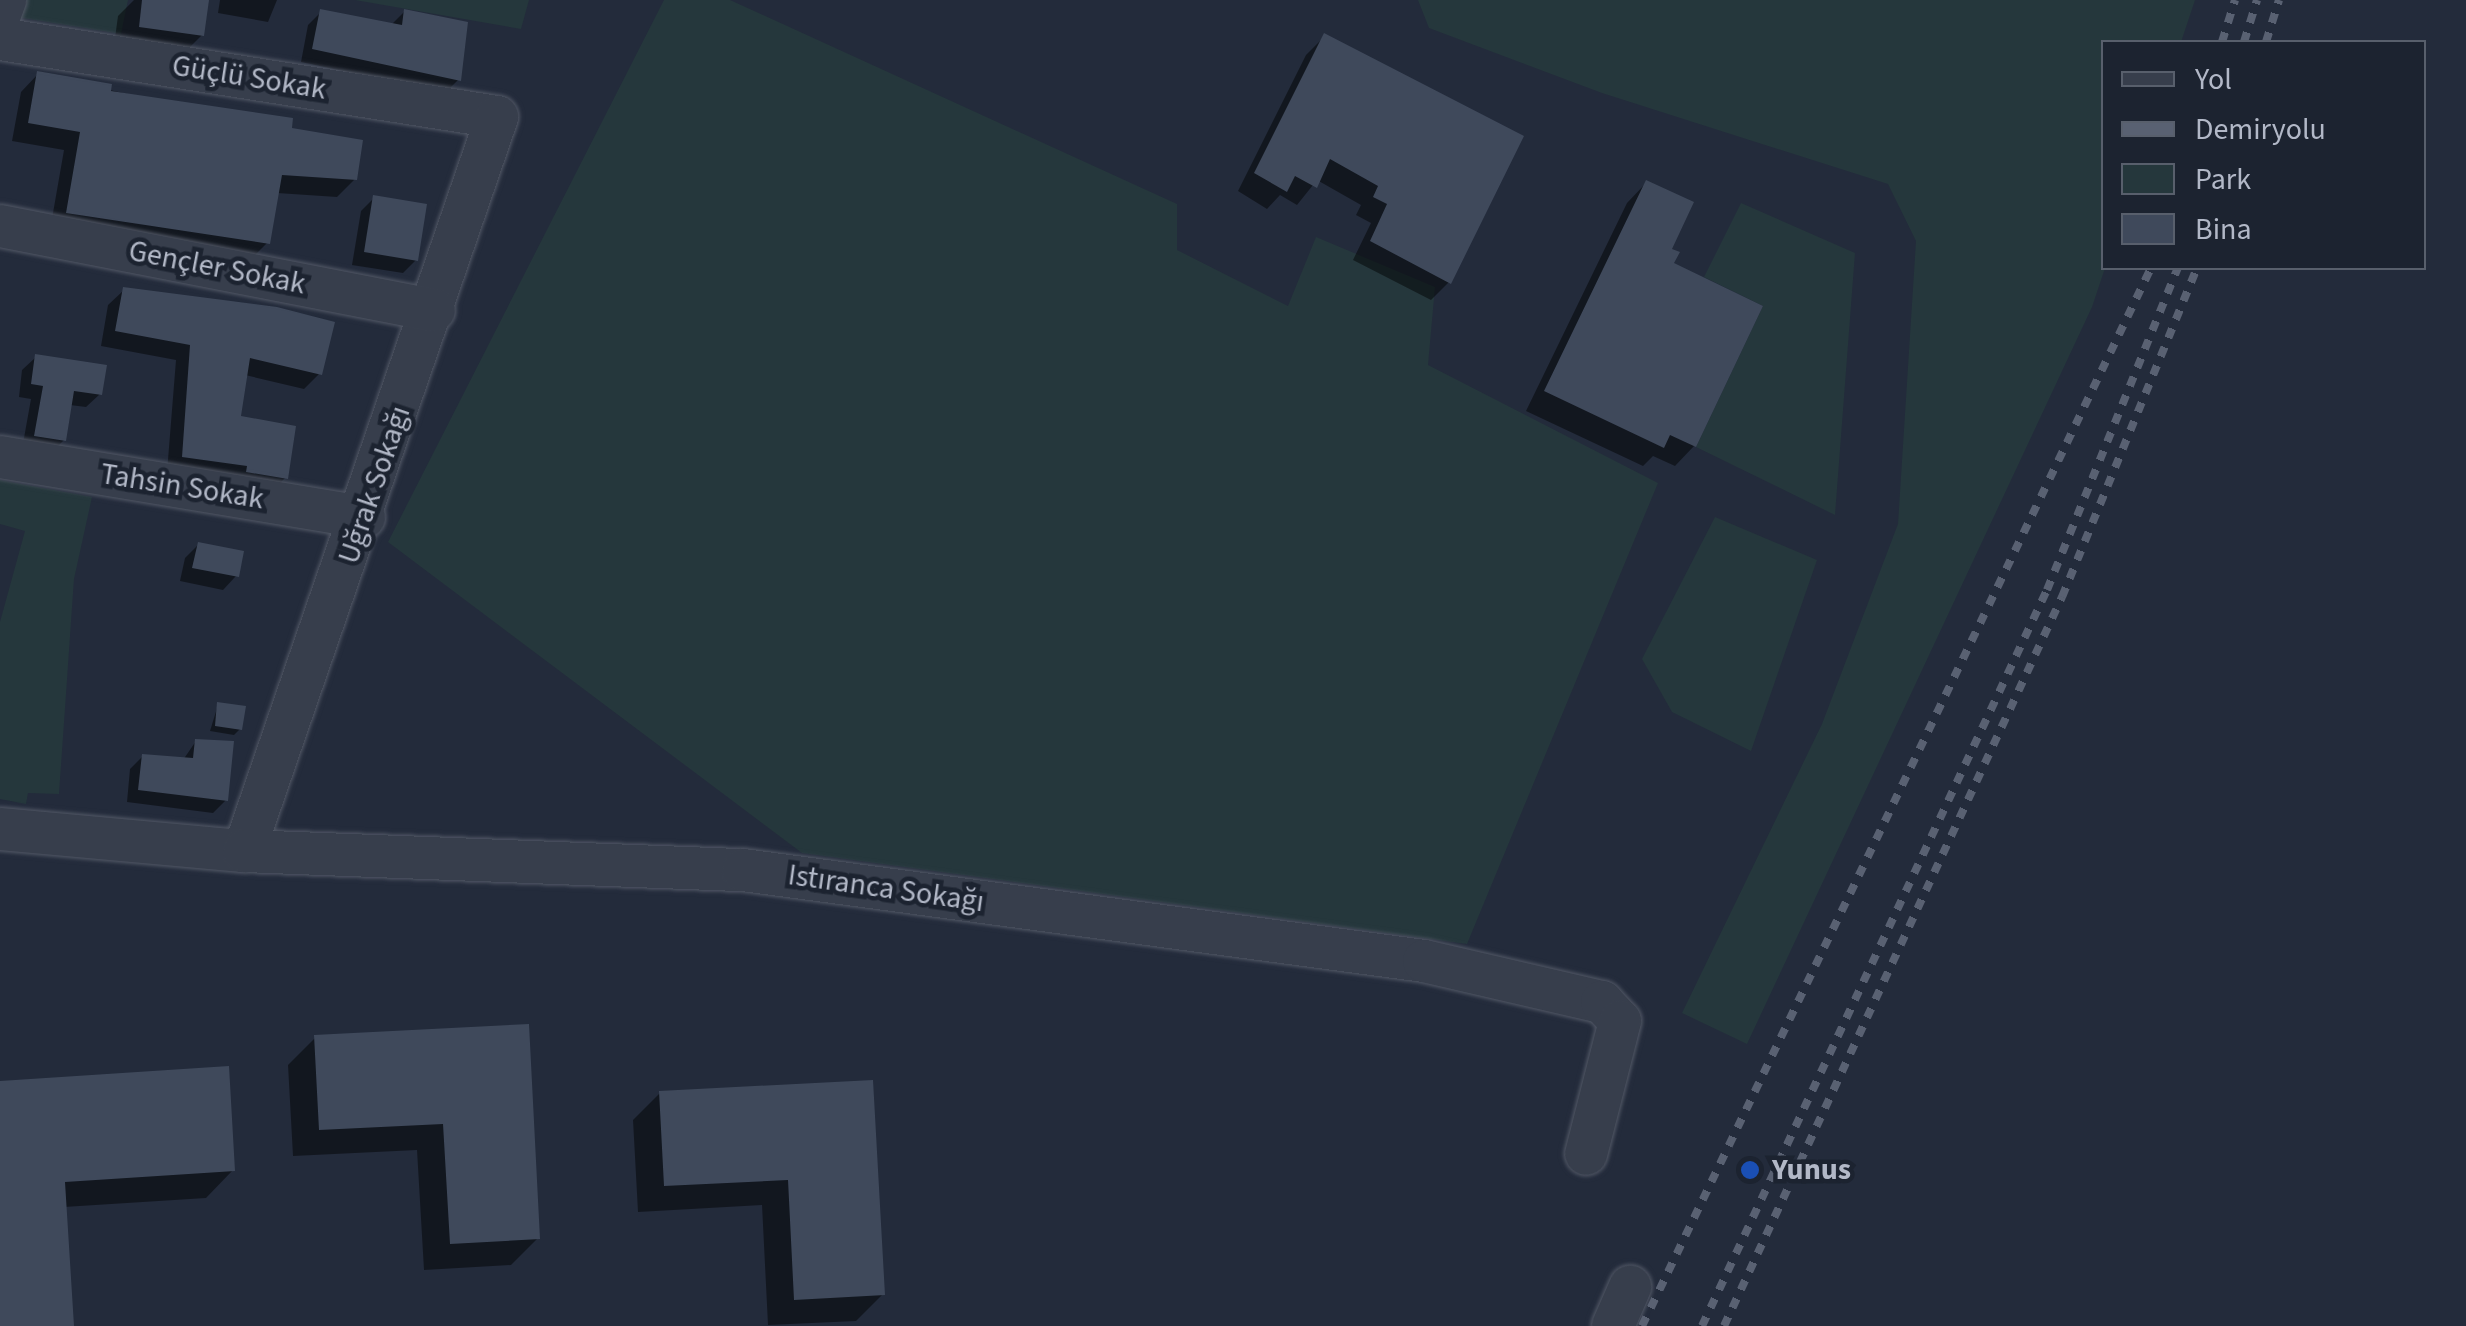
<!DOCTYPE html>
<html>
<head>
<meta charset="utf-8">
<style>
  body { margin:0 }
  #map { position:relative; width:2466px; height:1326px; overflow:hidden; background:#232b3b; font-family:"Source Sans 3",sans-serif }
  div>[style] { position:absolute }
  .green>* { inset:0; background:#25373c }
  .shadow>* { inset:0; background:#0007 }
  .building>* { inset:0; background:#3f495b }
  .roads { filter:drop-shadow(0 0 2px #525866) drop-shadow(0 0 2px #525866) }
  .minor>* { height:42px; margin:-21px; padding:0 21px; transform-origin:21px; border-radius:21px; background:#373e4c }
  .rail>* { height:8px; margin-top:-4px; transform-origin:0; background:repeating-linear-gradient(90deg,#596172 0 10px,transparent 0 20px) }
  .dots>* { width:28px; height:28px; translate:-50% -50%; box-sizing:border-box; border:5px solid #1c2330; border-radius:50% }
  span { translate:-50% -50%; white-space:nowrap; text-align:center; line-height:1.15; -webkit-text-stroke:9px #1c2330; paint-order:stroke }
  .street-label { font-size:30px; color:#b2b8c7 }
  .poi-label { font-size:30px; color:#b2b8c7; font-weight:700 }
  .left { translate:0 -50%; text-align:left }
  .legend { position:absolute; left:2101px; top:40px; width:325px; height:230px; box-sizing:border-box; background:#1c2330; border:2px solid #585f6c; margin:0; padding:12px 18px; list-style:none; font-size:30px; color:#b2b8c7 }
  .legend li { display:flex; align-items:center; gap:20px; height:50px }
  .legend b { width:50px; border:2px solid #585f6c }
</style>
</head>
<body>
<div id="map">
  <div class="green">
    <div style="clip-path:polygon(23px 0,128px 0,121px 34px,17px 17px)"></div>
    <div style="clip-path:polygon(355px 0,529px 0,521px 29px)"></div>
    <div style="clip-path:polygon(664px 0,730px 0,1177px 204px,1177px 250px,1288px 306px,1316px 237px,1435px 287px,1428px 365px,1658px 483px,1467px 944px,802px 853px,388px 542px)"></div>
    <div style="clip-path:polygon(1418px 0,2195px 0,2181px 42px,2104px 42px,2105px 268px,2092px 307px,1747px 1044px,1682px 1013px,1822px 724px,1898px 524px,1916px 241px,1888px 184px,1602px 93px,1429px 28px)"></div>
    <div style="clip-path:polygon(1741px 203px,1855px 253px,1835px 515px,1696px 447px,1763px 306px,1704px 277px)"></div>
    <div style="clip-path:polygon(0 480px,92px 497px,74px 579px,59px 794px,28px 793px,26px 804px,0 799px,0 622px,25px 531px,0 524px)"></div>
    <div style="clip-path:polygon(1715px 517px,1817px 560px,1751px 751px,1672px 712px,1642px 659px)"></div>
  </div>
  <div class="shadow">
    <div style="clip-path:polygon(134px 0,207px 0,202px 35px,175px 62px,113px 53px,118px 16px)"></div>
    <div style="clip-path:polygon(220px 0,277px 0,268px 22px,218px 13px)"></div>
    <div style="clip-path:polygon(321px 12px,391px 25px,404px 12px,458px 80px,445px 93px,301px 62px,308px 25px)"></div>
    <div style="clip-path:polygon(1324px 37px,1449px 282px,1431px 300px,1353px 260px,1371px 223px,1356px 215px,1361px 205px,1317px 180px,1297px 205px,1280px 195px,1267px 209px,1238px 191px,1306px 55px)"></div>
    <div style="clip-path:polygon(38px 74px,289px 130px,355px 179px,337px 197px,277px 193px,268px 242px,250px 260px,50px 230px,64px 150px,12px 141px,21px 92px)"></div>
    <div style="clip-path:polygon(1646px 183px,1669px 250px,1694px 446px,1675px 466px,1653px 456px,1643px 466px,1526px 411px,1627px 203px)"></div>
    <div style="clip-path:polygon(374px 198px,416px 260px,403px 273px,352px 265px,361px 211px)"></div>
    <div style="clip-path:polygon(124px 290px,319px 374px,304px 389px,245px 375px,238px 418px,285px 478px,270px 493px,167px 472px,176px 360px,101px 346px,108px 305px)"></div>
    <div style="clip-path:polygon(36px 357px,100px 394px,86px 407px,70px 405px,64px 440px,51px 453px,22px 449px,31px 399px,19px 397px,22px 370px)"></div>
    <div style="clip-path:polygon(199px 544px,236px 576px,223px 590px,180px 581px,185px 558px)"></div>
    <div style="clip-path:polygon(218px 705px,240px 729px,234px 735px,210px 731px)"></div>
    <div style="clip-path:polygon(196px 741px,226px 800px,213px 813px,127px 802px,130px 769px,143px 756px,183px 760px)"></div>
    <div style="clip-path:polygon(526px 1026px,538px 1238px,511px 1265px,424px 1270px,417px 1150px,293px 1156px,288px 1065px,315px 1038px)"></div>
    <div style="clip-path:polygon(871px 1082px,883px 1294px,856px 1321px,768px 1325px,762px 1205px,638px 1212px,633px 1120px,660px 1093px)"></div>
    <div style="clip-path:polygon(0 1083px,233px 1170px,206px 1198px,64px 1207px,72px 1326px,0 1326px)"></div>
  </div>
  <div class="building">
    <div style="clip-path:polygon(142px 0,209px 0,204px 36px,139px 27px)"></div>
    <div style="clip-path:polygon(320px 9px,402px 25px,404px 9px,468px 22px,461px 81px,312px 49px)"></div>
    <div style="clip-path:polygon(1324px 33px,1524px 136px,1451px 284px,1370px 241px,1387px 204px,1373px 197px,1378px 186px,1330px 159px,1317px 188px,1295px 176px,1287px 192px,1254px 173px)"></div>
    <div style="clip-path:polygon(37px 71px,112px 84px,111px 91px,293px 118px,292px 128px,363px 140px,357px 180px,282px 175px,270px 244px,66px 213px,80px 132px,28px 123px)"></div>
    <div style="clip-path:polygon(1646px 180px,1694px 202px,1672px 249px,1680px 252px,1674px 263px,1763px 306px,1696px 447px,1670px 435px,1664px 448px,1544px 391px)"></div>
    <div style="clip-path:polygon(373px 195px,427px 204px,418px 261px,364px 252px)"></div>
    <div style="clip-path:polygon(123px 287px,277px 307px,335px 322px,322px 375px,250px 358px,241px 416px,296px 426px,288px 479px,246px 472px,247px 466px,182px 457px,190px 345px,115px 331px)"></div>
    <div style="clip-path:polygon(35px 354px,107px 365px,102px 395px,74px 391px,66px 441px,34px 436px,43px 386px,31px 384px)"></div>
    <div style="clip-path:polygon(198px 542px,244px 551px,239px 577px,192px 568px)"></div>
    <div style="clip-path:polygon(217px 702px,246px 706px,242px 730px,215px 726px)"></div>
    <div style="clip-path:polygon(195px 739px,234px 741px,228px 801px,138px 790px,142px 754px,193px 758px)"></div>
    <div style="clip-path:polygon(529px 1024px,540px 1239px,450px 1244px,443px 1124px,319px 1130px,314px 1035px)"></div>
    <div style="clip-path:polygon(229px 1066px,235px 1171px,65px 1182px,74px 1326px,0 1326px,0 1081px)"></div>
    <div style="clip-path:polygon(873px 1080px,885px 1295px,794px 1300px,788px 1180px,664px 1186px,659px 1091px)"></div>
  </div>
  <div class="roads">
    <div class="minor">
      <div style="left:0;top:14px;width:15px;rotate:-70deg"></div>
      <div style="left:0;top:39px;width:503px;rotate:8.92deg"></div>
      <div style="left:497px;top:117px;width:776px;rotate:109.02deg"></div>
      <div style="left:0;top:226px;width:442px;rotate:11deg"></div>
      <div style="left:0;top:457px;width:369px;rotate:9.4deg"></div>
      <div style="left:0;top:829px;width:245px;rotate:5.2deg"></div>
      <div style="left:244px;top:851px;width:499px;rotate:2.2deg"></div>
      <div style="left:743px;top:870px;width:687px;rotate:7.61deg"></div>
      <div style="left:1424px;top:961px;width:183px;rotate:13deg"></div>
      <div style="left:1602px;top:1002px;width:26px;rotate:47deg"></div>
      <div style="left:1620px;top:1021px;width:137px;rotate:104.3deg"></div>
      <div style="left:1613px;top:1326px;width:43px;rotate:-66.4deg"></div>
    </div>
  </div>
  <div class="rail">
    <div style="left:2222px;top:42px;width:44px;rotate:-72.8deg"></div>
    <div style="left:2244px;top:42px;width:44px;rotate:-72.8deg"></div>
    <div style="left:2266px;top:42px;width:44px;rotate:-72.8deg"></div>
    <div style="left:1642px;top:1326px;width:1174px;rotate:-64.31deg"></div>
    <div style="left:1702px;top:1326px;width:813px;rotate:-64.89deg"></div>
    <div style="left:2047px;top:590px;width:348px;rotate:-67.9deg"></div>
    <div style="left:1724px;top:1326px;width:804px;rotate:-65.13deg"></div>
    <div style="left:2062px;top:597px;width:356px;rotate:-67.7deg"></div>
  </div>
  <div class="dots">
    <div style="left:1750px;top:1170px;background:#1a4fb4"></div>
  </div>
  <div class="street-label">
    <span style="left:249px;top:78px;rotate:9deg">Güçlü Sokak</span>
    <span style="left:217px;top:268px;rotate:11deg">Gençler Sokak</span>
    <span style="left:375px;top:485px;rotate:-71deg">Uğrak Sokağı</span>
    <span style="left:182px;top:487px;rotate:9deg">Tahsin Sokak</span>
    <span style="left:886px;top:889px;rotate:8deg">Istıranca Sokağı</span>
  </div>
  <div class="poi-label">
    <span class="left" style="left:1772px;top:1170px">Yunus</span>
  </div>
  <ul class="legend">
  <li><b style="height:12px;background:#373e4c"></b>Yol</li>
  <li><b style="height:12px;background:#596172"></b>Demiryolu</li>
  <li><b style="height:28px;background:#25373c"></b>Park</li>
  <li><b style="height:28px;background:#3f495b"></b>Bina</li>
  </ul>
</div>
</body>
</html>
